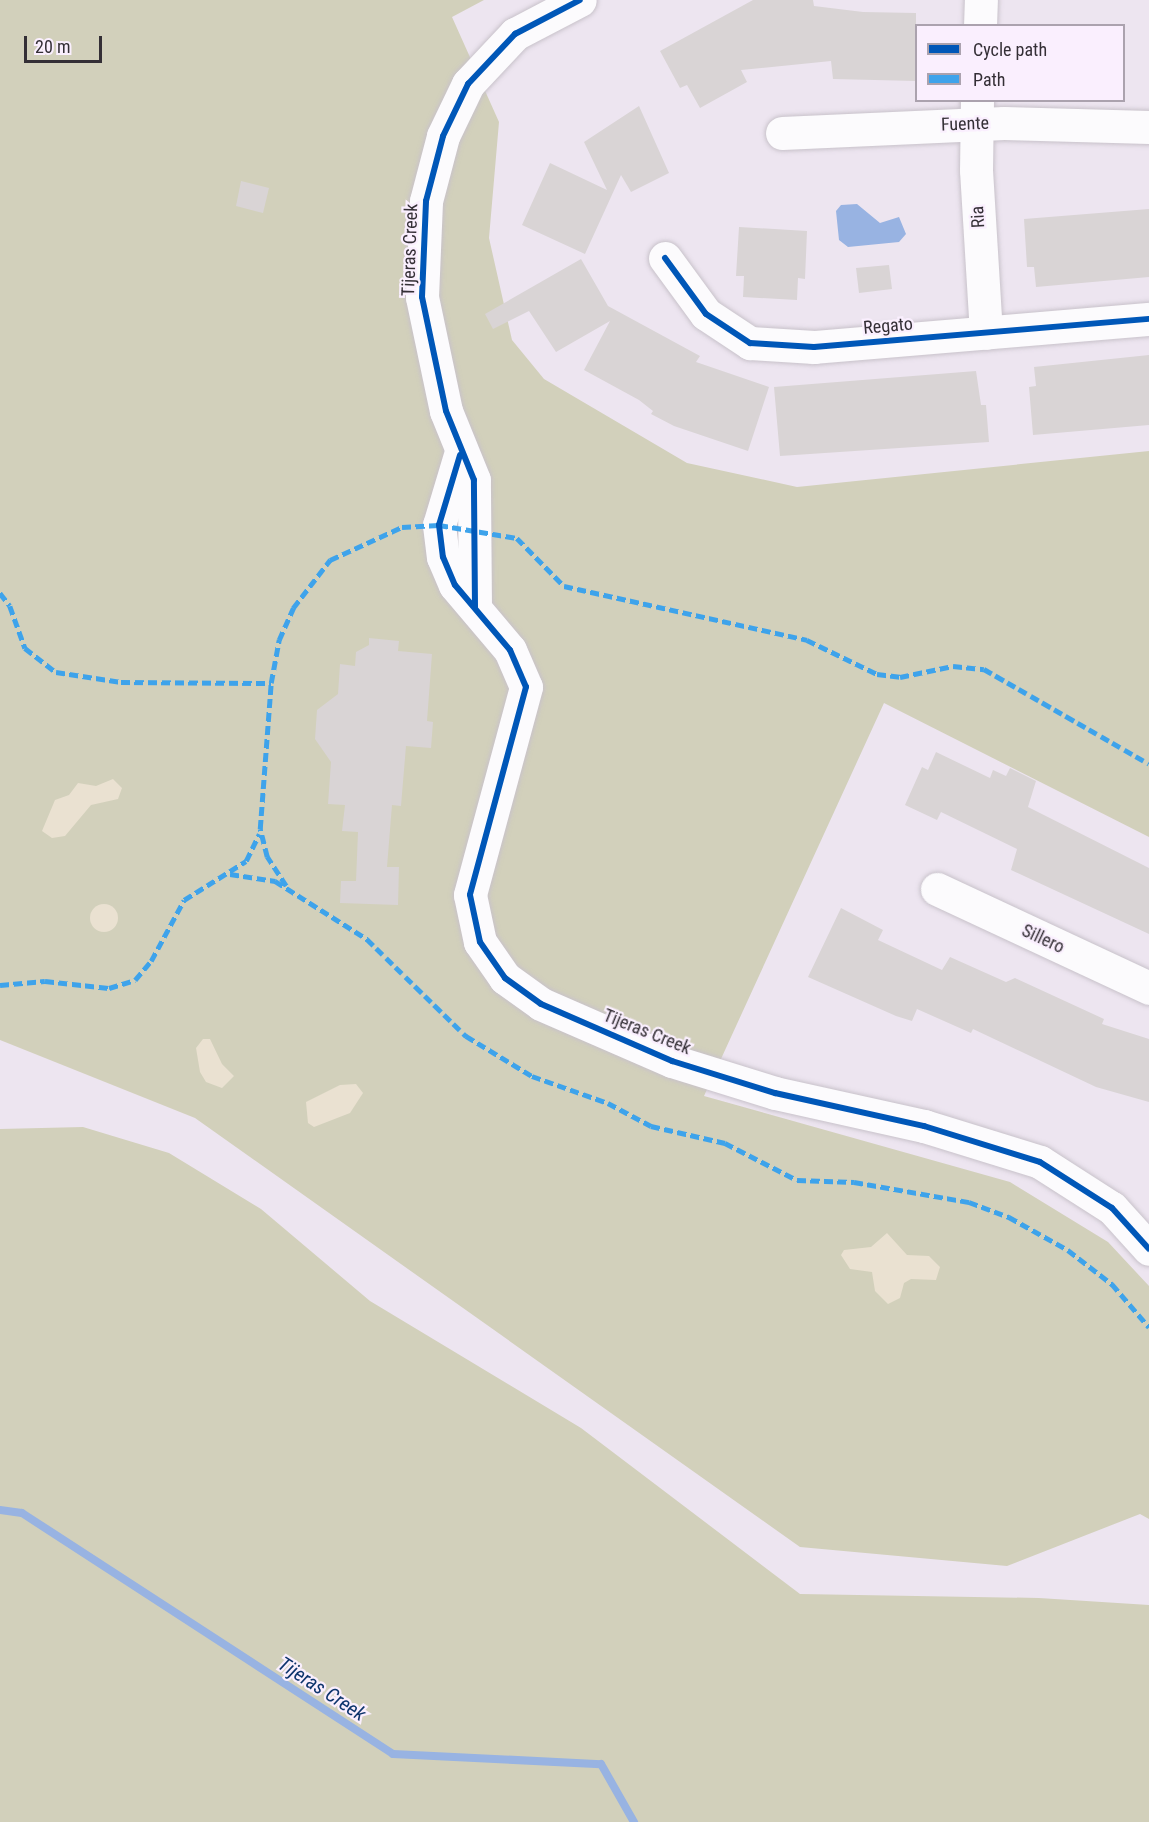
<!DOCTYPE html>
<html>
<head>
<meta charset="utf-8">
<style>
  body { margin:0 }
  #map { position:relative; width:1149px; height:1822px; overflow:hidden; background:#ede5f0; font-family:"Roboto Condensed",sans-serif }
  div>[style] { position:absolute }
  .green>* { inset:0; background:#d2d0bb }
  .sand>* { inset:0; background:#eae1d1 }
  .round { border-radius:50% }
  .water>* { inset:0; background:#98b3e2 }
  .stream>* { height:8px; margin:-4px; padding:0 4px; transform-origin:4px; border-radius:4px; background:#98b3e2 }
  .building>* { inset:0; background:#d9d4d5 }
  .roads { filter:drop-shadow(0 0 2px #c8c2ca) drop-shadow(0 0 2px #c8c2ca) }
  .minor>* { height:33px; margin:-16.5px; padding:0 16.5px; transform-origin:16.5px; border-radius:16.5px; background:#fcfbfd }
  .quiet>* { height:4.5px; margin-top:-2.25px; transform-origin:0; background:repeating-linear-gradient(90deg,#3ea3eb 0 9px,transparent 0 13.5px) }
  .cycleway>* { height:6px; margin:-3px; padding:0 3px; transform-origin:3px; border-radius:3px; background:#0057b8 }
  span { translate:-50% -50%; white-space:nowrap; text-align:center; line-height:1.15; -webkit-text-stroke:4.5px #faeffe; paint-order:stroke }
  .street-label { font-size:18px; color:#342f36 }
  .water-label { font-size:20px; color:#0d346c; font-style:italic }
  .legend { position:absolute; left:915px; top:24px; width:210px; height:78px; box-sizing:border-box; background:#faeffe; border:2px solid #aba2ae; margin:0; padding:8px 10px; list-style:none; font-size:18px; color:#342f36 }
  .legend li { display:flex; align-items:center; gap:12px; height:30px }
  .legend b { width:30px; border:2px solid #aba2ae }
  .scale { position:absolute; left:24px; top:36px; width:78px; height:27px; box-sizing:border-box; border:3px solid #342f36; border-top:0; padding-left:8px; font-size:18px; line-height:21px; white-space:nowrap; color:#342f36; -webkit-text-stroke:4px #faeffe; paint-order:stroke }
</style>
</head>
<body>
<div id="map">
  <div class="green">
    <div style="clip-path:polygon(0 0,484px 0,452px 17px,499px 122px,489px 238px,512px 340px,544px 379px,687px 463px,797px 487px,1149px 451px,1149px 837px,884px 703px,704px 1096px,1010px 1182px,1108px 1242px,1149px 1286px,1149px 1519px,1140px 1514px,1007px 1566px,800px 1547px,195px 1118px,0 1040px)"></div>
    <div style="clip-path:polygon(83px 1127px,169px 1153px,261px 1209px,370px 1301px,581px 1428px,800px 1594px,1039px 1598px,1149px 1605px,1149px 1822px,0 1822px,0 1129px)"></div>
  </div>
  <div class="sand">
    <div style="clip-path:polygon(113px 779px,122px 788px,118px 799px,91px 805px,65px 836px,52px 838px,42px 831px,55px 800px,69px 795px,78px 783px,96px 786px)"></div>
    <div class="round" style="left:90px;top:904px;width:28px;height:28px"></div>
    <div style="clip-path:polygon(203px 1039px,210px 1039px,222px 1064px,234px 1076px,222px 1088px,206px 1082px,200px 1072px,196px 1048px)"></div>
    <div style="clip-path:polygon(356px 1084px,363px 1093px,350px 1113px,314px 1127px,308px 1123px,306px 1102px,340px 1085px)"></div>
    <div style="clip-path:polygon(887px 1233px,907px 1255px,929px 1256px,940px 1267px,936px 1280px,911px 1279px,904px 1283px,900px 1298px,888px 1304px,875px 1291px,872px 1272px,850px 1269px,841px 1255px,844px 1250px,871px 1247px)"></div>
  </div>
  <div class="water">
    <div style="clip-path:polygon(857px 204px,880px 223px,899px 217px,906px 234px,899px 242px,848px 247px,839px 240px,836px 211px,841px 205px)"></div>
  </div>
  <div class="stream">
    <div style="left:0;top:1510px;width:22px;rotate:8deg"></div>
    <div style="left:22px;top:1513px;width:442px;rotate:33deg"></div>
    <div style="left:393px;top:1754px;width:208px;rotate:2.8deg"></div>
    <div style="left:601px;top:1764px;width:67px;rotate:60.4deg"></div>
  </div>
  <div class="building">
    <div style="clip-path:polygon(753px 0,813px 0,814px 6px,863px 12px,916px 13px,916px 81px,833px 79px,831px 61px,741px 70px,747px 82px,700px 108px,687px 85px,680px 88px,660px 51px)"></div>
    <div style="clip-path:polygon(639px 106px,669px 173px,631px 192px,621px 175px,585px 254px,522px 225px,550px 163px,607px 190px,584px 142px)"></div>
    <div style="clip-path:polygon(241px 181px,269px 188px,263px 213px,236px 206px)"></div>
    <div style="clip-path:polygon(1149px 209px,1149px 277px,1036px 287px,1034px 267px,1027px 267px,1024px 219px)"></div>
    <div style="clip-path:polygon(739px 227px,807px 231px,805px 279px,798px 278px,797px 300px,743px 297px,744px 276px,736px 276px)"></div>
    <div style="clip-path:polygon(581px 259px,608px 306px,700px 356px,696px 362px,769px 387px,748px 451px,674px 426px,651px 414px,653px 411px,639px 400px,584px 370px,610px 321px,556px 352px,529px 311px,493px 329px,485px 314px)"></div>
    <div style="clip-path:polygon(889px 265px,892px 289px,859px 293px,856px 268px)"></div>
    <div style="clip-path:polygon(1149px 355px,1149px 425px,1033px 435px,1029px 387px,1036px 386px,1034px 367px)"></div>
    <div style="clip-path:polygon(976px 371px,981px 405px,986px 405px,989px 442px,780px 456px,774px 387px)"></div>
    <div style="clip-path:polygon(369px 638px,399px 641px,398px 651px,432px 654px,427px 721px,433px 722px,431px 748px,406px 746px,401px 806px,392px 805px,387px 867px,399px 867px,398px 905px,340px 903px,341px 881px,356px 881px,358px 832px,342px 831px,345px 805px,328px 804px,331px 762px,315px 739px,317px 710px,338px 694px,340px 664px,355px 666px,356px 652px,369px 645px)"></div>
    <div style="clip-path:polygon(936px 752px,990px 778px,993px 770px,1006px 776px,1010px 768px,1036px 781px,1028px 807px,1149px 868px,1149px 934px,1011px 870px,1017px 849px,941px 812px,937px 820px,905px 805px,922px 767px,928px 770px)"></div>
    <div style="clip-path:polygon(841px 908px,883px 930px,878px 940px,942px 970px,950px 957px,1006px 982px,1015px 978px,1104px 1019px,1102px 1024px,1149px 1039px,1149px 1102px,1096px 1087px,973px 1029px,971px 1033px,917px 1009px,912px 1021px,896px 1016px,808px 977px)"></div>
  </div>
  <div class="roads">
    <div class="minor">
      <div style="left:980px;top:26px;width:26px;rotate:-88deg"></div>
      <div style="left:977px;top:100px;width:70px;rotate:90.8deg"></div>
      <div style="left:976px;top:170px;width:163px;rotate:86.5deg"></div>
      <div style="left:782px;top:133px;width:222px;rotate:-2.6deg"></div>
      <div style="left:1004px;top:123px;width:145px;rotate:1.6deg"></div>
      <div style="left:665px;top:258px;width:69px;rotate:53.8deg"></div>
      <div style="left:706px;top:314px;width:53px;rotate:33.4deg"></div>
      <div style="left:750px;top:343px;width:64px;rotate:3.6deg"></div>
      <div style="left:814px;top:347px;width:336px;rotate:-4.8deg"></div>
      <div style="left:460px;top:455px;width:73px;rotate:106.7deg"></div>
      <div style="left:439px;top:525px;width:32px;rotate:83deg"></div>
      <div style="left:443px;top:557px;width:30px;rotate:67deg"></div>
      <div style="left:455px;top:585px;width:85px;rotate:49.8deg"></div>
      <div style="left:510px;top:650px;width:40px;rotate:66.6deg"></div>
      <div style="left:526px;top:687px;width:215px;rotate:105.1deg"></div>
      <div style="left:470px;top:895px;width:48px;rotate:78deg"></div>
      <div style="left:480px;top:942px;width:44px;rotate:55.2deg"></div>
      <div style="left:505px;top:978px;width:44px;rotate:35.8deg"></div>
      <div style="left:541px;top:1004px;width:143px;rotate:23.5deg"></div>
      <div style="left:672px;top:1061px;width:108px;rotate:17.3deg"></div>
      <div style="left:775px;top:1093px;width:153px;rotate:12.5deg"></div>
      <div style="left:924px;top:1126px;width:121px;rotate:17.2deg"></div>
      <div style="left:1040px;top:1162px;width:85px;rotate:32.6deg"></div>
      <div style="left:1112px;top:1208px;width:55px;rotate:47.9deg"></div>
      <div style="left:475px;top:607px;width:127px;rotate:-90.5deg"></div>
      <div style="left:474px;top:480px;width:74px;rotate:-112.1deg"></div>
      <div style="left:446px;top:411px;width:116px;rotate:-101.9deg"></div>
      <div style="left:422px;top:297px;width:96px;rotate:-87.6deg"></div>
      <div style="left:426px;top:201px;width:67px;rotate:-75.3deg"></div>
      <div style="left:443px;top:136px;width:58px;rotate:-64.3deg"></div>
      <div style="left:468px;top:84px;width:69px;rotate:-46.8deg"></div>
      <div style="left:515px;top:34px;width:73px;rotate:-27.6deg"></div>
      <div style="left:937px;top:889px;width:234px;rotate:25deg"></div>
    </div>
  </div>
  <div class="quiet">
    <div style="left:0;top:593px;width:16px;rotate:52deg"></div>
    <div style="left:10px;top:606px;width:45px;rotate:70.3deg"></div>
    <div style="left:25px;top:648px;width:39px;rotate:38deg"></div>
    <div style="left:56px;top:672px;width:66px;rotate:8.7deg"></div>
    <div style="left:121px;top:682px;width:150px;rotate:0.4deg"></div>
    <div style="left:230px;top:874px;width:46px;rotate:8.8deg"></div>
    <div style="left:275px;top:881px;width:109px;rotate:32.2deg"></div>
    <div style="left:367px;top:939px;width:139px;rotate:44.4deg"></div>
    <div style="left:466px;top:1036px;width:77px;rotate:31.2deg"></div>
    <div style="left:532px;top:1076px;width:81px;rotate:19.6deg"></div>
    <div style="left:608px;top:1103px;width:49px;rotate:28.1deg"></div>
    <div style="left:651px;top:1126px;width:76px;rotate:12.9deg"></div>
    <div style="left:725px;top:1143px;width:81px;rotate:27.2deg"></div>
    <div style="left:797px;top:1180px;width:57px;rotate:2deg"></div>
    <div style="left:854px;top:1182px;width:117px;rotate:9.9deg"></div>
    <div style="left:969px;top:1202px;width:43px;rotate:20.6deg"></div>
    <div style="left:1009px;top:1217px;width:68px;rotate:29.2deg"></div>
    <div style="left:1068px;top:1250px;width:56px;rotate:37.7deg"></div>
    <div style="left:1112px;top:1284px;width:57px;rotate:49.3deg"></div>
    <div style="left:286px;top:886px;width:35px;rotate:-123deg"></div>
    <div style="left:267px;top:857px;width:29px;rotate:-104deg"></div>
    <div style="left:260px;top:829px;width:146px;rotate:-85.7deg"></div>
    <div style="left:271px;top:683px;width:44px;rotate:-79.5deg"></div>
    <div style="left:279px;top:640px;width:35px;rotate:-66deg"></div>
    <div style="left:293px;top:608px;width:61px;rotate:-52.4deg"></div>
    <div style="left:330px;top:560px;width:79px;rotate:-24.6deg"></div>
    <div style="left:402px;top:527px;width:37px;rotate:-3deg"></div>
    <div style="left:439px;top:525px;width:79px;rotate:9.5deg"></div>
    <div style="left:517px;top:538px;width:67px;rotate:45.6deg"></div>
    <div style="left:564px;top:586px;width:249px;rotate:12.5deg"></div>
    <div style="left:807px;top:640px;width:78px;rotate:25.9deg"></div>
    <div style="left:877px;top:674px;width:23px;rotate:7deg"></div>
    <div style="left:900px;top:677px;width:54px;rotate:-11.7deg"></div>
    <div style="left:953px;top:666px;width:31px;rotate:6deg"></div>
    <div style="left:984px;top:669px;width:190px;rotate:29.9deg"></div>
    <div style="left:0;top:985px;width:45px;rotate:-5.1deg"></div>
    <div style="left:45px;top:981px;width:64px;rotate:6.2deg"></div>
    <div style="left:109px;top:988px;width:27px;rotate:-17deg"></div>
    <div style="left:135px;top:980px;width:25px;rotate:-50deg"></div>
    <div style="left:151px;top:961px;width:69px;rotate:-61.6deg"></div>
    <div style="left:184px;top:900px;width:73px;rotate:-32.2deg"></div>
    <div style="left:246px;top:861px;width:30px;rotate:-64deg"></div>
  </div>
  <div class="cycleway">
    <div style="left:665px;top:258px;width:69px;rotate:53.8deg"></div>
    <div style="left:706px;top:314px;width:53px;rotate:33.4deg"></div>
    <div style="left:750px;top:343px;width:64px;rotate:3.6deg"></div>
    <div style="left:814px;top:347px;width:336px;rotate:-4.8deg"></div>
    <div style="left:460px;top:455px;width:73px;rotate:106.7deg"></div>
    <div style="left:439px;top:525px;width:32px;rotate:83deg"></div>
    <div style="left:443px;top:557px;width:30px;rotate:67deg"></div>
    <div style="left:455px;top:585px;width:85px;rotate:49.8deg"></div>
    <div style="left:510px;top:650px;width:40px;rotate:66.6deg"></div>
    <div style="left:526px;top:687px;width:215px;rotate:105.1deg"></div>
    <div style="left:470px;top:895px;width:48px;rotate:78deg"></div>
    <div style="left:480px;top:942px;width:44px;rotate:55.2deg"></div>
    <div style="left:505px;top:978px;width:44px;rotate:35.8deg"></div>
    <div style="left:541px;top:1004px;width:143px;rotate:23.5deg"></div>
    <div style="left:672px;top:1061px;width:108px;rotate:17.3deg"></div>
    <div style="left:775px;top:1093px;width:153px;rotate:12.5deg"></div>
    <div style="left:924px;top:1126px;width:121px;rotate:17.2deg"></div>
    <div style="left:1040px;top:1162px;width:85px;rotate:32.6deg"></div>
    <div style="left:1112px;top:1208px;width:55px;rotate:47.9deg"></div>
    <div style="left:475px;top:607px;width:127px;rotate:-90.5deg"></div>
    <div style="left:474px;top:480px;width:74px;rotate:-112.1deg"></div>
    <div style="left:446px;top:411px;width:116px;rotate:-101.9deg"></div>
    <div style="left:422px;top:297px;width:96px;rotate:-87.6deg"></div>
    <div style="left:426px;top:201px;width:67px;rotate:-75.3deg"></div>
    <div style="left:443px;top:136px;width:58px;rotate:-64.3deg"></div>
    <div style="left:468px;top:84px;width:69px;rotate:-46.8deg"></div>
    <div style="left:515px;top:34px;width:73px;rotate:-27.6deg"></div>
  </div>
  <div class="street-label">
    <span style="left:965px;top:124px;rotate:-2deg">Fuente</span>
    <span style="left:978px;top:217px;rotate:-93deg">Ria</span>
    <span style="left:410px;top:250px;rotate:-88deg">Tijeras Creek</span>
    <span style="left:888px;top:326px;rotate:-5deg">Regato</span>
    <span style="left:1043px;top:939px;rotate:25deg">Sillero</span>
    <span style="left:647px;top:1032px;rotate:22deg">Tijeras Creek</span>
  </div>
  <div class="water-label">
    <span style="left:322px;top:1689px;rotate:33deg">Tijeras Creek</span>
  </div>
  <ul class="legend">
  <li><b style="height:8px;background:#0057b8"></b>Cycle path</li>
  <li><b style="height:8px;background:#3ea3eb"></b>Path</li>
  </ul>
  <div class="scale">20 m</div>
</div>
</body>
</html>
